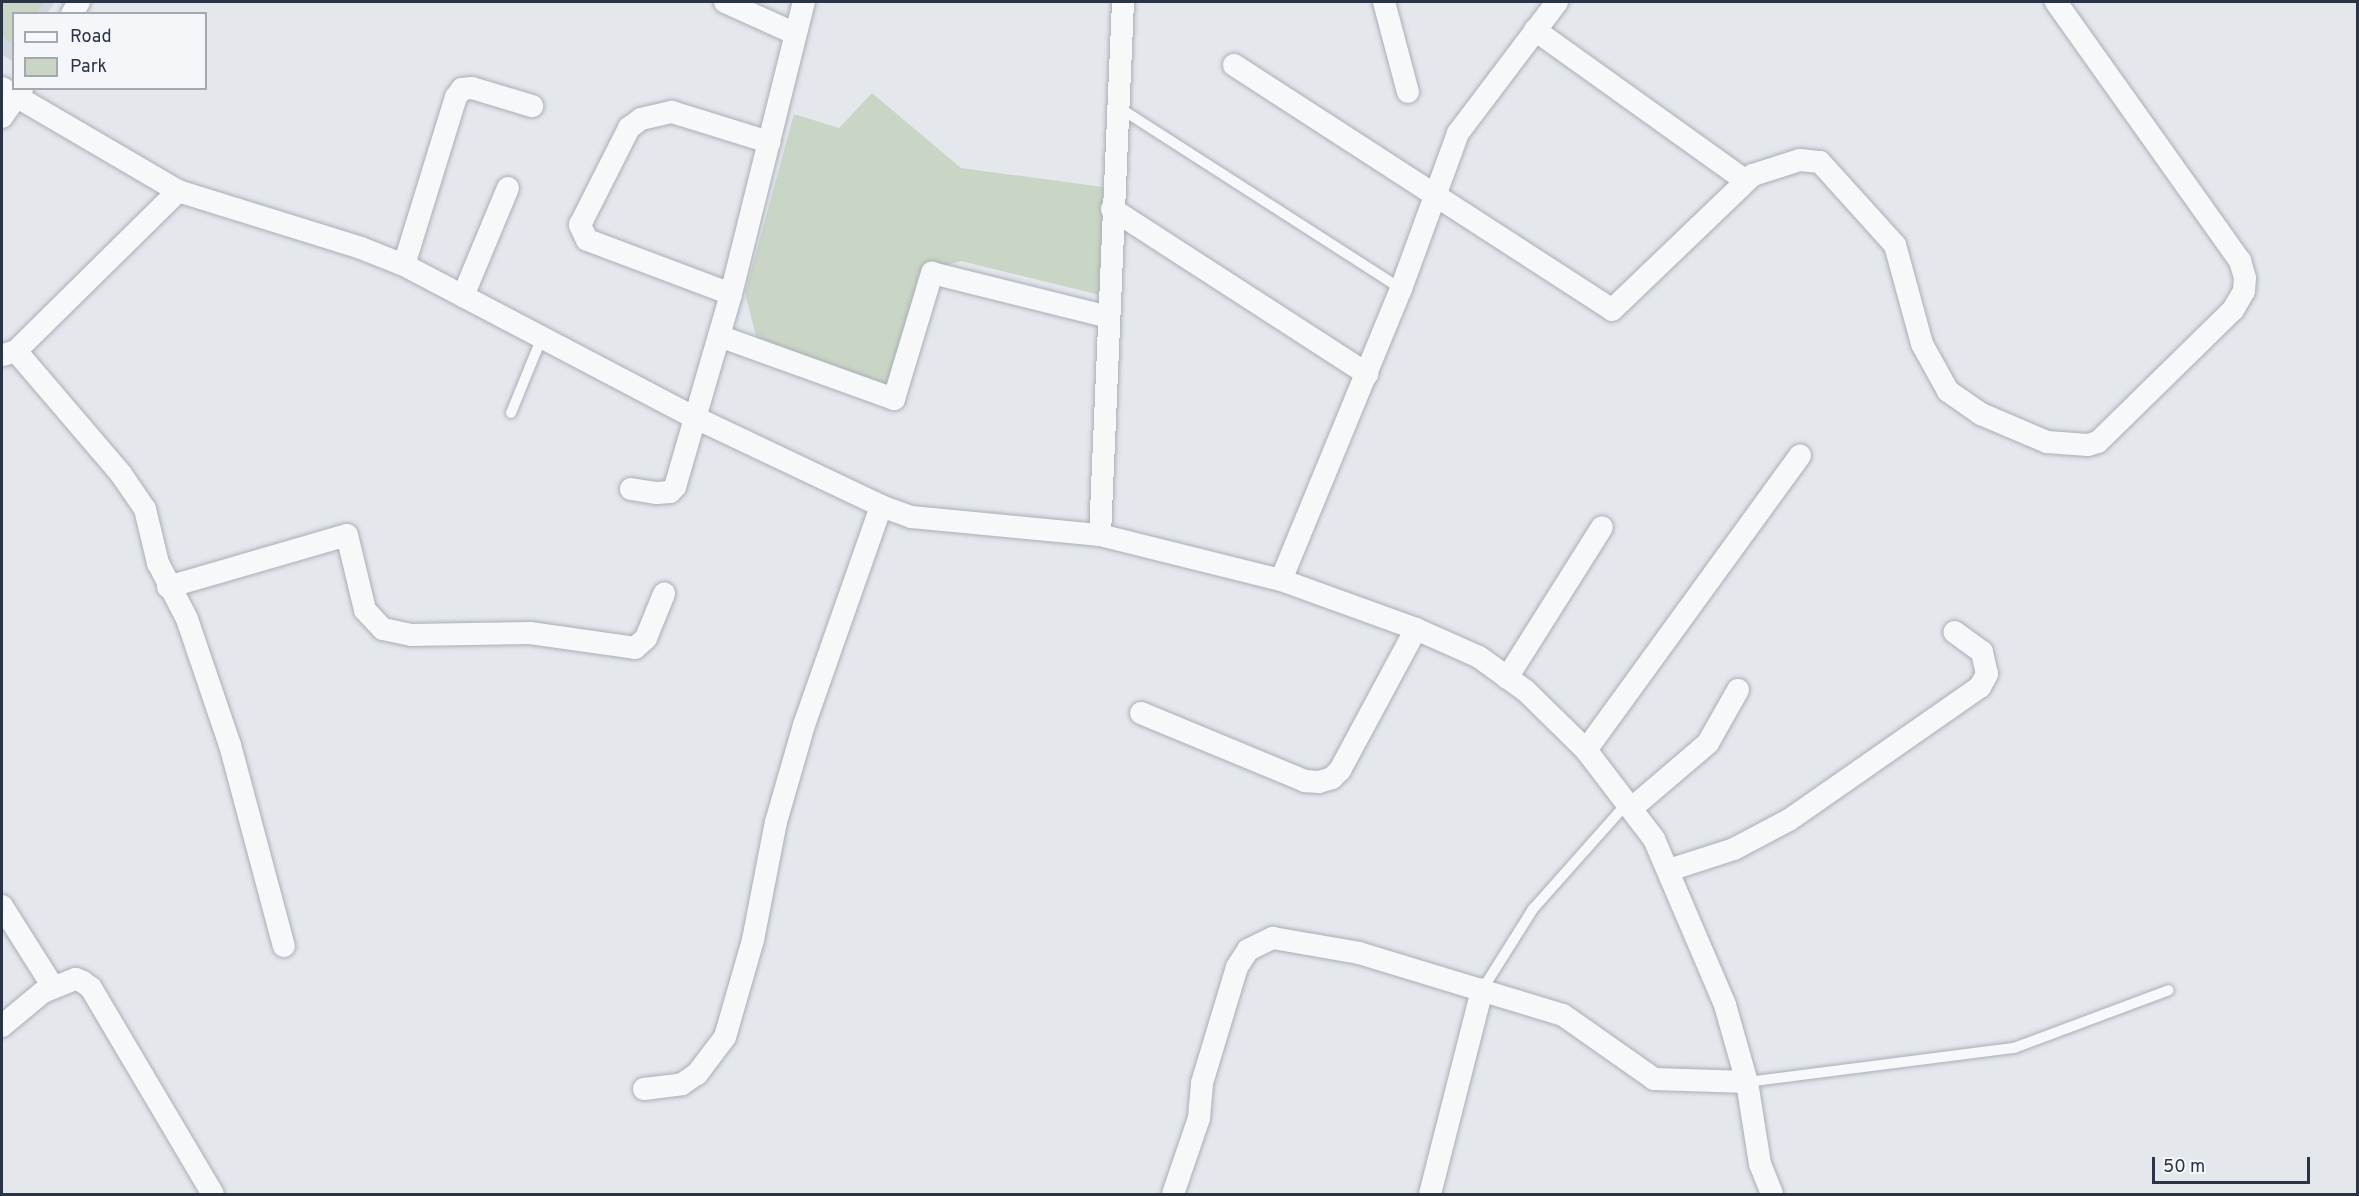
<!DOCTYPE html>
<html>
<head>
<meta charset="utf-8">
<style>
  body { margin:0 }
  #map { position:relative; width:2359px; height:1196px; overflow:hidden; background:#e4e7ec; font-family:Overpass,sans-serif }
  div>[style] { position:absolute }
  .built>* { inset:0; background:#d2d6de }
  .green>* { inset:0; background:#c9d6c5 }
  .roads { filter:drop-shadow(0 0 2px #a9aeb7) drop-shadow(0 0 2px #a9aeb7) }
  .service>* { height:10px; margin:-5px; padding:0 5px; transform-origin:5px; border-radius:5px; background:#f7f8fa }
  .minor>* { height:22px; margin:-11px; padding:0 11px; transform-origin:11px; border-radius:11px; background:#f7f8fa }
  span { translate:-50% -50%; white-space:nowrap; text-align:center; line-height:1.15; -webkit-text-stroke:5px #f4f6f9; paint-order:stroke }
  .frame { position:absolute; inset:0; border:3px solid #2b3445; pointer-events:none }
  .legend { position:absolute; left:12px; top:12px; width:195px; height:78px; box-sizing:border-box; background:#f4f6f9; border:2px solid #a4a8b1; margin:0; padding:8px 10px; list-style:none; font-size:18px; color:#2b3445 }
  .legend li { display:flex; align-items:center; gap:12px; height:30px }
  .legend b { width:30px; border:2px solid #a4a8b1 }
  .scale { position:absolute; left:2152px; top:1157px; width:158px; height:27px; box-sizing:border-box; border:3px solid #2b3445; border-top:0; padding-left:8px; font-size:18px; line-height:21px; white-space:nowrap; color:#2b3445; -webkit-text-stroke:4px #f4f6f9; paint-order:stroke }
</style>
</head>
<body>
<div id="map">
  <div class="built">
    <div style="clip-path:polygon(2px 2px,55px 2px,47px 13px,14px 14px,13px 62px,2px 54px)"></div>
  </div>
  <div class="green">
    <div style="clip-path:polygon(2px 2px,44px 2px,37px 13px,14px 14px,13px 44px,2px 37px)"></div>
    <div style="clip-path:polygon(872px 93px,961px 168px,1103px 187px,1100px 295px,961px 261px,919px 273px,892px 386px,757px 340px,745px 293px,794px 114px,839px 128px)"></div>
  </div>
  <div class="roads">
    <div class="service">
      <div style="left:1118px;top:107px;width:336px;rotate:32.7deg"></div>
      <div style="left:511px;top:413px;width:82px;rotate:-67.8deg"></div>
      <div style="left:1482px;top:990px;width:96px;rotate:-57.8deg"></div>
      <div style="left:1533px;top:909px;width:143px;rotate:-48.4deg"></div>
      <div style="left:1747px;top:1082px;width:269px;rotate:-7.3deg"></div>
      <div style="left:2014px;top:1048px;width:165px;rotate:-20.5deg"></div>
    </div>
    <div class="minor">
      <div style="left:725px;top:2px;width:76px;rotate:24.2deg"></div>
      <div style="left:1384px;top:2px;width:93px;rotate:75.1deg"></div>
      <div style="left:72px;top:14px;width:14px;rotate:-60deg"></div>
      <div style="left:1535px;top:30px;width:259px;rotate:35.6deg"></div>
      <div style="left:1234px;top:65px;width:450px;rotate:32.9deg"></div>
      <div style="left:1612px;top:310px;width:195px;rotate:-43.8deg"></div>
      <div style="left:1753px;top:175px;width:49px;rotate:-17.7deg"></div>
      <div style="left:1800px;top:160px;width:20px;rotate:6deg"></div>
      <div style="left:1820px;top:162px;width:112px;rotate:47.9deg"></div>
      <div style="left:1895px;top:245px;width:103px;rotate:74.7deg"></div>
      <div style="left:1922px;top:344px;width:54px;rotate:61deg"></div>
      <div style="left:1948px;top:391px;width:40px;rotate:34.9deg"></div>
      <div style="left:1981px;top:414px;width:72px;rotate:23deg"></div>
      <div style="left:2047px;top:442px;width:41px;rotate:4.2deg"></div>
      <div style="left:2088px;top:445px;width:10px;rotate:-17deg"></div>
      <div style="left:2098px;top:442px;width:189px;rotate:-44.4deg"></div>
      <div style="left:2233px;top:310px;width:22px;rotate:-60deg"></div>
      <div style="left:2244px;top:291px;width:13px;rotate:-86deg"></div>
      <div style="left:2245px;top:278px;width:18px;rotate:-106deg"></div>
      <div style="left:2240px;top:261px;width:318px;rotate:-125.4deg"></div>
      <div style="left:2px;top:88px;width:204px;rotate:30.3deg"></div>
      <div style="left:178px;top:191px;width:192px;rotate:17.3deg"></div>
      <div style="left:361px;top:248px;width:46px;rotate:21.6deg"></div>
      <div style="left:404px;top:265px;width:330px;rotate:27.7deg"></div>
      <div style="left:696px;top:418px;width:205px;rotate:25.4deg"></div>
      <div style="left:881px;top:506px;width:33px;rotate:20deg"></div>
      <div style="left:912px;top:517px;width:189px;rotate:5.5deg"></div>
      <div style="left:1100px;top:535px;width:187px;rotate:14deg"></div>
      <div style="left:1281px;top:580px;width:144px;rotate:19.9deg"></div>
      <div style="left:1416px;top:629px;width:69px;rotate:24deg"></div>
      <div style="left:1479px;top:657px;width:58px;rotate:35.9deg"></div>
      <div style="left:1526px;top:691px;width:84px;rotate:44.5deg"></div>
      <div style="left:1586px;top:750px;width:112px;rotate:52.6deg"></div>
      <div style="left:1654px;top:839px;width:181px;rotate:66.8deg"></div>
      <div style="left:1725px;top:1005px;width:80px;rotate:74.1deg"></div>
      <div style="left:1747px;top:1082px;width:83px;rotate:81deg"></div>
      <div style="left:1760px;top:1164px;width:32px;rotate:68deg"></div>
      <div style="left:2px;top:117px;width:35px;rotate:-55deg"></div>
      <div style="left:1112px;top:209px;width:304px;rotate:32.9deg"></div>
      <div style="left:404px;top:265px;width:176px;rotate:-72.8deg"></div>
      <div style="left:456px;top:97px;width:10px;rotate:-53deg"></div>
      <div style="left:462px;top:89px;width:10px;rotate:-6deg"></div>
      <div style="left:472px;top:88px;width:63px;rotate:16.7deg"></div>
      <div style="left:731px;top:294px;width:154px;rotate:-159.4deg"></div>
      <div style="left:587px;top:240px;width:17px;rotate:-115deg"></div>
      <div style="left:580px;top:225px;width:109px;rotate:-63.2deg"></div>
      <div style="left:629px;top:128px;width:15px;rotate:-37deg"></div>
      <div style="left:641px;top:119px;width:32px;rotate:-13deg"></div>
      <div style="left:672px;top:112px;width:102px;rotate:17.2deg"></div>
      <div style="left:463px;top:296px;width:117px;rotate:-67.4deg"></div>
      <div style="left:719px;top:336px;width:186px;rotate:19.8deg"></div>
      <div style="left:894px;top:399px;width:132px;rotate:-73.2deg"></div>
      <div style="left:932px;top:273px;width:181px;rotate:14deg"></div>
      <div style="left:16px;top:351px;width:162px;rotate:49.5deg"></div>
      <div style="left:121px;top:474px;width:42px;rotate:55.6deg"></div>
      <div style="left:145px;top:509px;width:56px;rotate:76.5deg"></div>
      <div style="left:158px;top:563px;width:63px;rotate:62.6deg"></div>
      <div style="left:187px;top:619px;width:133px;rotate:71.2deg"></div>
      <div style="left:230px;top:745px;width:208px;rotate:75deg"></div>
      <div style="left:3px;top:355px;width:14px;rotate:-17deg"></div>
      <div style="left:16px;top:351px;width:228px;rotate:-44.6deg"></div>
      <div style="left:631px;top:489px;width:26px;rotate:9deg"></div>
      <div style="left:657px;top:493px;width:13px;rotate:-4deg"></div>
      <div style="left:670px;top:492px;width:7px;rotate:-45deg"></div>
      <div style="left:675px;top:487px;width:201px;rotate:-73.8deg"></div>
      <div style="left:731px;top:294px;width:301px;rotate:-76deg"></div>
      <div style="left:1100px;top:535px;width:533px;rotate:-87.53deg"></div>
      <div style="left:1281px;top:580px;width:315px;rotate:-67.6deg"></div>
      <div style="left:1401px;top:289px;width:166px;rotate:-69.9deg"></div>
      <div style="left:1458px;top:133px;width:164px;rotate:-52.9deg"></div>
      <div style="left:168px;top:587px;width:186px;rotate:-16.2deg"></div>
      <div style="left:347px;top:535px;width:77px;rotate:76.5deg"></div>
      <div style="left:365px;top:610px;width:26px;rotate:47deg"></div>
      <div style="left:383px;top:629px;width:29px;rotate:12deg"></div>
      <div style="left:411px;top:635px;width:119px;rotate:-1deg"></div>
      <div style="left:530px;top:633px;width:106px;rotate:8.1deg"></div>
      <div style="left:635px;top:648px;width:15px;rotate:-42deg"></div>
      <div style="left:646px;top:638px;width:48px;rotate:-67.8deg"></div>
      <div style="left:1507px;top:678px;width:178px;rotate:-57.8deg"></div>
      <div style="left:1141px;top:713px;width:178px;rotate:22.5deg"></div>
      <div style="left:1305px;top:781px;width:14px;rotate:4deg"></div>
      <div style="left:1319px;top:782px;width:14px;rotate:-17deg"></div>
      <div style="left:1332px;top:778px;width:11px;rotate:-45deg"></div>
      <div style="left:1340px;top:770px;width:160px;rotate:-61.7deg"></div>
      <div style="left:1586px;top:750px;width:364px;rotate:-54deg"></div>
      <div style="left:1632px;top:808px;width:100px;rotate:-40.5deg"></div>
      <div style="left:1708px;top:743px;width:61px;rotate:-60.5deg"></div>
      <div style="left:1669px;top:870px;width:68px;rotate:-17.9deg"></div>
      <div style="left:1734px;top:849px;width:62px;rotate:-27.8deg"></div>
      <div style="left:1789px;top:820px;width:233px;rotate:-34.9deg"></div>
      <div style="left:1980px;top:687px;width:15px;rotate:-62deg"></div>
      <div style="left:1987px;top:674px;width:23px;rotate:-103deg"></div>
      <div style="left:1982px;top:652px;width:34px;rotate:-144deg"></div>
      <div style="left:2px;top:906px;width:96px;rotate:57.8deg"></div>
      <div style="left:2px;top:1026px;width:53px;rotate:-39.7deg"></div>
      <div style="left:43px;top:992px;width:35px;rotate:-22deg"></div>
      <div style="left:76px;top:979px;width:8px;rotate:23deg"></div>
      <div style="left:83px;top:982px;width:10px;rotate:37deg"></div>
      <div style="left:91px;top:988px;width:239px;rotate:59.4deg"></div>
      <div style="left:644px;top:1089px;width:38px;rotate:-7deg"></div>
      <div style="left:682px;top:1084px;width:18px;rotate:-34deg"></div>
      <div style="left:697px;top:1074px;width:46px;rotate:-52.9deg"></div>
      <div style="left:725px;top:1037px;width:101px;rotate:-73.9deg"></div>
      <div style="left:753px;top:940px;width:120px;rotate:-79deg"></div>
      <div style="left:776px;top:822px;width:101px;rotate:-73.9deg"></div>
      <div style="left:804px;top:725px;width:232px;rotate:-70.6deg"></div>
      <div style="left:1173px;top:1194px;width:80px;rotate:-71.1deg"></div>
      <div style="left:1199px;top:1118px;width:35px;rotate:-85deg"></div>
      <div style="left:1202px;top:1083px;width:121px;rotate:-73.2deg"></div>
      <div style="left:1237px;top:967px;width:20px;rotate:-57deg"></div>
      <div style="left:1248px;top:950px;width:28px;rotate:-26deg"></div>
      <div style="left:1273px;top:938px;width:87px;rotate:9.9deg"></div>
      <div style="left:1359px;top:953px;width:213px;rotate:16.9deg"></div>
      <div style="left:1563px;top:1015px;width:111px;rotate:35.1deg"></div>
      <div style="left:1654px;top:1079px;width:93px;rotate:1.8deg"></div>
      <div style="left:1430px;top:1194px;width:211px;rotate:-75.7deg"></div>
    </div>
  </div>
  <div class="frame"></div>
  <ul class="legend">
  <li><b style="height:8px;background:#f7f8fa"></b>Road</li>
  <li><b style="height:16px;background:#c9d6c5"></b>Park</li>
  </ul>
  <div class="scale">50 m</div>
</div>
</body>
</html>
